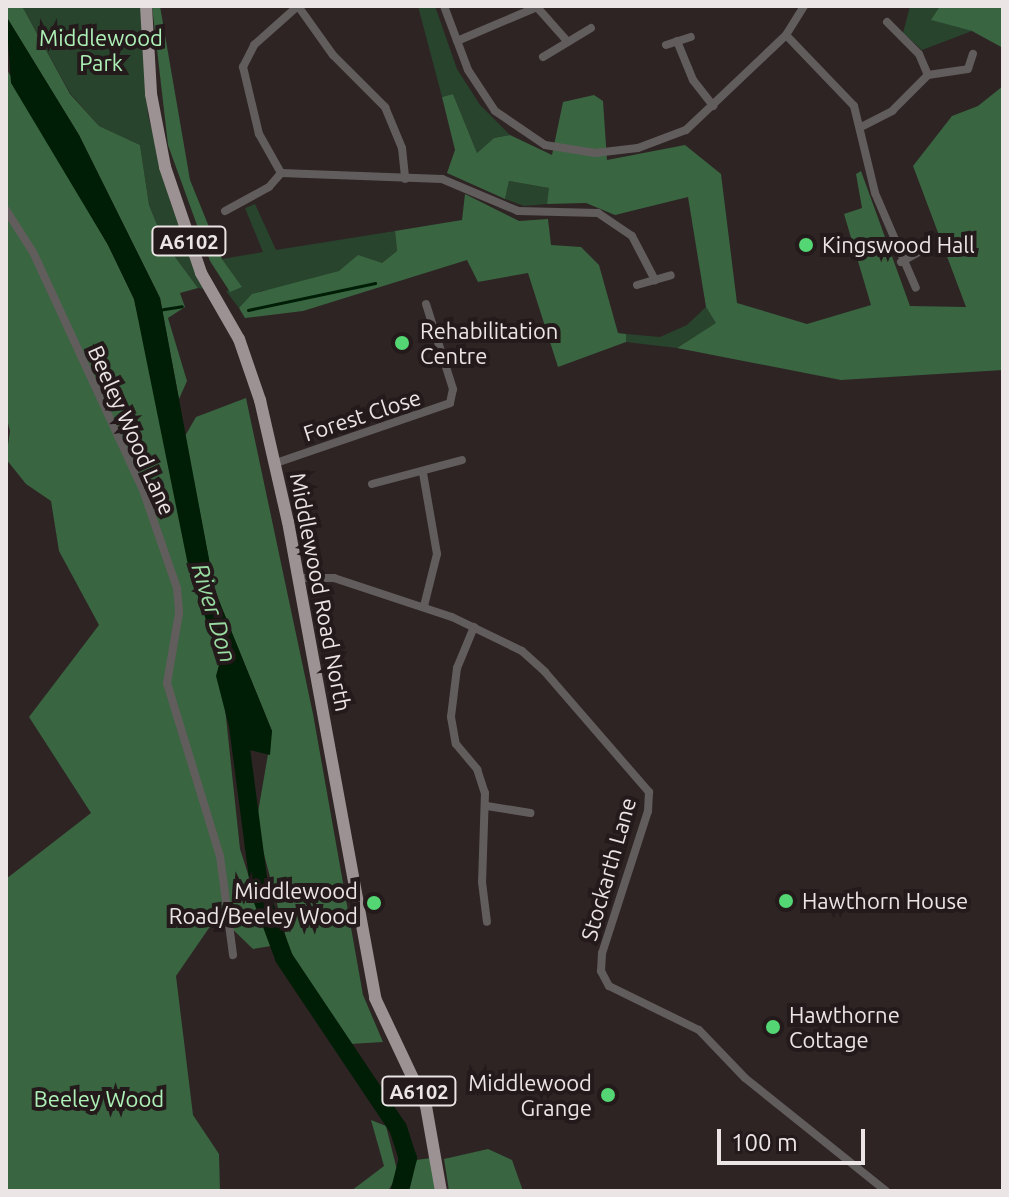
<!DOCTYPE html>
<html>
<head>
<meta charset="utf-8">
<style>
  body { margin:0 }
  #map { position:relative; width:1009px; height:1197px; overflow:hidden; background:#2e2424; font-family:Ubuntu,sans-serif }
  div>[style] { position:absolute }
  .green>* { inset:0; background:#28442d }
  .forest>* { inset:0; background:#396541 }
  .water>* { inset:0; background:#001d06 }
  .stream>* { height:3px; margin:-1.5px; padding:0 1.5px; transform-origin:1.5px; border-radius:1.5px; background:#001d06 }
  .river>* { height:18px; margin:-9px; padding:0 9px; transform-origin:9px; border-radius:9px; background:#001d06 }
  .minor>* { height:8px; margin:-4px; padding:0 4px; transform-origin:4px; border-radius:4px; background:#625d5d }
  .primary>* { height:12px; margin:-6px; padding:0 6px; transform-origin:6px; border-radius:6px; background:#9d9293 }
  .dots>* { width:22px; height:22px; translate:-50% -50%; box-sizing:border-box; border:4px solid #241a1b; border-radius:50% }
  span { translate:-50% -50%; white-space:nowrap; text-align:center; line-height:1.15; -webkit-text-stroke:8px #241a1b; paint-order:stroke }
  .shield-label span { padding:2px 6px; background:#241a1b; border:2px solid; border-radius:6px; -webkit-text-stroke-width:0 }
  .shield-label { font-size:20px; color:#ece5e5; font-weight:700 }
  .park-label { font-size:22px; color:#adf1b7 }
  .poi-label { font-size:22px; color:#ece5e5 }
  .left { translate:0 -50%; text-align:left }
  .right { translate:-100% -50%; text-align:right }
  .street-label { font-size:22px; color:#ece5e5 }
  .water-label { font-size:24px; color:#98dca2; font-style:italic }
  .frame { position:absolute; inset:0; border:8px solid #ece5e5; pointer-events:none }
  .scale { position:absolute; left:717px; top:1129px; width:148px; height:36px; box-sizing:border-box; border:4px solid #ece5e5; border-top:0; padding-left:10px; font-size:24px; line-height:28px; white-space:nowrap; color:#ece5e5; -webkit-text-stroke:6px #241a1b; paint-order:stroke }
</style>
</head>
<body>
<div id="map">
  <div class="green">
    <div style="clip-path:polygon(22px 6px,141px 6px,148px 115px,171px 204px,205px 289px,198px 288px,164px 242px,149px 205px,140px 145px,99px 126px,70px 93px)"></div>
    <div style="clip-path:polygon(418px 6px,435px 6px,457px 69px,480px 105px,510px 135px,494px 138px,477px 153px,453px 94px,442px 97px)"></div>
    <div style="clip-path:polygon(910px 6px,940px 6px,932px 20px,972px 31px,922px 50px,903px 33px)"></div>
    <div style="clip-path:polygon(509px 181px,550px 188px,547px 204px,524px 206px,505px 199px)"></div>
    <div style="clip-path:polygon(255px 204px,276px 250px,395px 231px,397px 251px,381px 264px,358px 256px,340px 271px,283px 289px,261px 291px,239px 308px,226px 291px,241px 287px,222px 259px,263px 252px,245px 208px)"></div>
    <div style="clip-path:polygon(706px 307px,717px 323px,677px 348px,626px 342px,626px 334px,660px 337px,687px 325px)"></div>
  </div>
  <div class="forest">
    <div style="clip-path:polygon(6px 6px,22px 6px,70px 94px,99px 126px,140px 145px,149px 205px,164px 242px,198px 288px,180px 293px,185px 307px,168px 318px,187px 381px,179px 399px,160px 298px,79px 135px,6px 16px)"></div>
    <div style="clip-path:polygon(152px 6px,160px 6px,190px 180px,222px 259px,242px 287px,230px 292px,210px 261px,168px 145px)"></div>
    <div style="clip-path:polygon(940px 6px,1003px 6px,1003px 48px,972px 31px,931px 20px)"></div>
    <div style="clip-path:polygon(6px 68px,108px 245px,134px 299px,220px 661px,240px 849px,271px 946px,253px 949px,223px 920px,209px 928px,176px 976px,193px 1115px,219px 1154px,220px 1191px,6px 1191px,6px 879px,91px 813px,29px 717px,99px 625px,59px 551px,51px 501px,26px 484px,6px 459px,10px 431px,6px 415px)"></div>
    <div style="clip-path:polygon(1003px 86px,1003px 370px,841px 380px,677px 348px,716px 323px,706px 307px,688px 197px,615px 215px,586px 203px,547px 204px,549px 188px,509px 181px,505px 199px,447px 173px,455px 150px,442px 97px,453px 94px,477px 153px,494px 138px,510px 135px,552px 155px,563px 102px,594px 95px,603px 101px,607px 160px,685px 145px,721px 174px,737px 303px,807px 324px,871px 305px,844px 214px,862px 208px,856px 174px,861px 171px,910px 306px,966px 307px,913px 166px,952px 116px,978px 106px)"></div>
    <div style="clip-path:polygon(465px 194px,519px 221px,548px 219px,551px 245px,581px 247px,599px 265px,618px 333px,626px 334px,626px 342px,558px 367px,528px 273px,478px 282px,467px 260px,303px 311px,245px 318px,239px 308px,252px 294px,339px 271px,358px 255px,382px 263px,397px 251px,395px 231px,462px 220px)"></div>
    <div style="clip-path:polygon(246px 398px,313px 714px,363px 995px,383px 1042px,350px 1044px,290px 953px,256px 824px,272px 731px,215px 591px,185px 436px,196px 417px)"></div>
    <div style="clip-path:polygon(371px 1120px,386px 1126px,398px 1174px,388px 1191px,351px 1191px,384px 1166px)"></div>
    <div style="clip-path:polygon(488px 1149px,512px 1160px,523px 1191px,449px 1191px,444px 1159px)"></div>
    <div style="clip-path:polygon(431px 1158px,436px 1191px,409px 1191px,416px 1160px)"></div>
  </div>
  <div class="water">
    <div style="clip-path:polygon(6px 16px,79px 135px,160px 298px,215px 591px,272px 731px,270px 755px,234px 746px,216px 676px,220px 661px,189px 570px,134px 299px,108px 245px,11px 83px)"></div>
  </div>
  <div class="stream">
    <div style="left:158px;top:310px;width:24px;rotate:-9deg"></div>
    <div style="left:248px;top:310px;width:130px;rotate:-12deg"></div>
  </div>
  <div class="river">
    <div style="left:230px;top:665px;width:230px;rotate:82.5deg"></div>
    <div style="left:260px;top:893px;width:69px;rotate:69.7deg"></div>
    <div style="left:284px;top:958px;width:205px;rotate:56.2deg"></div>
    <div style="left:398px;top:1128px;width:32px;rotate:72deg"></div>
    <div style="left:408px;top:1158px;width:34px;rotate:104deg"></div>
  </div>
  <div class="minor">
    <div style="left:298px;top:6px;width:60px;rotate:54.5deg"></div>
    <div style="left:333px;top:55px;width:74px;rotate:45deg"></div>
    <div style="left:385px;top:107px;width:44px;rotate:67.5deg"></div>
    <div style="left:402px;top:148px;width:31px;rotate:84deg"></div>
    <div style="left:444px;top:6px;width:68px;rotate:69.4deg"></div>
    <div style="left:468px;top:70px;width:49px;rotate:56.6deg"></div>
    <div style="left:495px;top:111px;width:60px;rotate:34.2deg"></div>
    <div style="left:545px;top:145px;width:51px;rotate:9.1deg"></div>
    <div style="left:595px;top:153px;width:43px;rotate:-6.6deg"></div>
    <div style="left:638px;top:148px;width:51px;rotate:-20.6deg"></div>
    <div style="left:686px;top:130px;width:138px;rotate:-43.5deg"></div>
    <div style="left:786px;top:35px;width:34px;rotate:-58deg"></div>
    <div style="left:536px;top:6px;width:47px;rotate:48.5deg"></div>
    <div style="left:887px;top:22px;width:45px;rotate:45deg"></div>
    <div style="left:919px;top:54px;width:23px;rotate:67deg"></div>
    <div style="left:786px;top:35px;width:98px;rotate:46.2deg"></div>
    <div style="left:854px;top:106px;width:89px;rotate:76.4deg"></div>
    <div style="left:875px;top:193px;width:103px;rotate:66.7deg"></div>
    <div style="left:457px;top:41px;width:87px;rotate:-23deg"></div>
    <div style="left:677px;top:41px;width:42px;rotate:67.7deg"></div>
    <div style="left:693px;top:80px;width:33px;rotate:52deg"></div>
    <div style="left:666px;top:45px;width:26px;rotate:-18deg"></div>
    <div style="left:543px;top:57px;width:56px;rotate:-31.1deg"></div>
    <div style="left:863px;top:126px;width:33px;rotate:-27deg"></div>
    <div style="left:892px;top:111px;width:51px;rotate:-45deg"></div>
    <div style="left:928px;top:75px;width:40px;rotate:-8.5deg"></div>
    <div style="left:968px;top:69px;width:16px;rotate:-72deg"></div>
    <div style="left:281px;top:173px;width:161px;rotate:2.1deg"></div>
    <div style="left:442px;top:179px;width:82px;rotate:22.8deg"></div>
    <div style="left:518px;top:211px;width:80px;rotate:1.4deg"></div>
    <div style="left:598px;top:213px;width:41px;rotate:34.1deg"></div>
    <div style="left:632px;top:236px;width:50px;rotate:62.4deg"></div>
    <div style="left:6px;top:210px;width:50px;rotate:57.3deg"></div>
    <div style="left:33px;top:252px;width:262px;rotate:65.2deg"></div>
    <div style="left:143px;top:490px;width:104px;rotate:70.9deg"></div>
    <div style="left:177px;top:588px;width:25px;rotate:85deg"></div>
    <div style="left:179px;top:613px;width:71px;rotate:99.7deg"></div>
    <div style="left:167px;top:683px;width:181px;rotate:73deg"></div>
    <div style="left:220px;top:856px;width:100px;rotate:82.5deg"></div>
    <div style="left:225px;top:211px;width:50px;rotate:-28.6deg"></div>
    <div style="left:269px;top:187px;width:18px;rotate:-49deg"></div>
    <div style="left:281px;top:173px;width:45px;rotate:-119.4deg"></div>
    <div style="left:259px;top:134px;width:69px;rotate:-103.4deg"></div>
    <div style="left:243px;top:67px;width:25px;rotate:-63deg"></div>
    <div style="left:254px;top:45px;width:59px;rotate:-41.6deg"></div>
    <div style="left:901px;top:262px;width:23px;rotate:-29deg"></div>
    <div style="left:637px;top:285px;width:35px;rotate:-16deg"></div>
    <div style="left:276px;top:463px;width:184px;rotate:-19deg"></div>
    <div style="left:450px;top:403px;width:14px;rotate:-78deg"></div>
    <div style="left:453px;top:389px;width:89px;rotate:-107.6deg"></div>
    <div style="left:423px;top:473px;width:82px;rotate:80.2deg"></div>
    <div style="left:437px;top:554px;width:54px;rotate:104deg"></div>
    <div style="left:372px;top:484px;width:93px;rotate:-14.9deg"></div>
    <div style="left:298px;top:578px;width:36px"></div>
    <div style="left:334px;top:578px;width:124px;rotate:18.3deg"></div>
    <div style="left:452px;top:617px;width:78px;rotate:25.9deg"></div>
    <div style="left:522px;top:651px;width:31px;rotate:42deg"></div>
    <div style="left:545px;top:672px;width:159px;rotate:49.1deg"></div>
    <div style="left:649px;top:792px;width:19px;rotate:93deg"></div>
    <div style="left:648px;top:811px;width:149px;rotate:107.9deg"></div>
    <div style="left:602px;top:953px;width:18px;rotate:93deg"></div>
    <div style="left:601px;top:971px;width:17px;rotate:62deg"></div>
    <div style="left:609px;top:986px;width:100px;rotate:26.1deg"></div>
    <div style="left:699px;top:1030px;width:66px;rotate:46.2deg"></div>
    <div style="left:745px;top:1078px;width:181px;rotate:38.7deg"></div>
    <div style="left:474px;top:627px;width:44px;rotate:112.5deg"></div>
    <div style="left:457px;top:668px;width:49px;rotate:97deg"></div>
    <div style="left:451px;top:717px;width:27px;rotate:80deg"></div>
    <div style="left:456px;top:744px;width:33px;rotate:50deg"></div>
    <div style="left:477px;top:769px;width:25px;rotate:72deg"></div>
    <div style="left:485px;top:793px;width:89px;rotate:91.9deg"></div>
    <div style="left:482px;top:882px;width:40px;rotate:82.9deg"></div>
    <div style="left:487px;top:806px;width:44px;rotate:9.2deg"></div>
  </div>
  <div class="primary">
    <div style="left:146px;top:6px;width:88px;rotate:86.7deg"></div>
    <div style="left:151px;top:94px;width:74px;rotate:79.1deg"></div>
    <div style="left:165px;top:167px;width:112px;rotate:71.2deg"></div>
    <div style="left:201px;top:273px;width:76px;rotate:60.1deg"></div>
    <div style="left:239px;top:339px;width:65px;rotate:71deg"></div>
    <div style="left:260px;top:400px;width:125px;rotate:77.1deg"></div>
    <div style="left:288px;top:522px;width:484px;rotate:79.6deg"></div>
    <div style="left:375px;top:998px;width:119px;rotate:64.7deg"></div>
    <div style="left:426px;top:1106px;width:86px;rotate:80deg"></div>
  </div>
  <div class="dots">
    <div style="left:806px;top:245px;background:#53d673"></div>
    <div style="left:402px;top:343px;background:#53d673"></div>
    <div style="left:786px;top:901px;background:#53d673"></div>
    <div style="left:374px;top:903px;background:#53d673"></div>
    <div style="left:773px;top:1027px;background:#53d673"></div>
    <div style="left:608px;top:1095px;background:#53d673"></div>
  </div>
  <div class="shield-label">
    <span style="left:189px;top:241px">A6102</span>
    <span style="left:419px;top:1091px">A6102</span>
  </div>
  <div class="park-label">
    <span style="left:101px;top:50px">Middlewood<br>Park</span>
    <span style="left:99px;top:1099px">Beeley Wood</span>
  </div>
  <div class="poi-label">
    <span class="left" style="left:822px;top:245px">Kingswood Hall</span>
    <span class="left" style="left:420px;top:343px">Rehabilitation<br>Centre</span>
    <span class="right" style="left:358px;top:903px">Middlewood<br>Road/Beeley Wood</span>
    <span class="left" style="left:802px;top:901px">Hawthorn House</span>
    <span class="left" style="left:789px;top:1027px">Hawthorne<br>Cottage</span>
    <span class="right" style="left:592px;top:1095px">Middlewood<br>Grange</span>
  </div>
  <div class="street-label">
    <span style="left:362px;top:415px;rotate:-18deg">Forest Close</span>
    <span style="left:132px;top:430px;rotate:66deg">Beeley Wood Lane</span>
    <span style="left:321px;top:592px;rotate:79deg">Middlewood Road North</span>
    <span style="left:608px;top:869px;rotate:-74deg">Stockarth Lane</span>
  </div>
  <div class="water-label">
    <span style="left:214px;top:613px;rotate:73deg">River Don</span>
  </div>
  <div class="frame"></div>
  <div class="scale">100 m</div>
</div>
</body>
</html>
